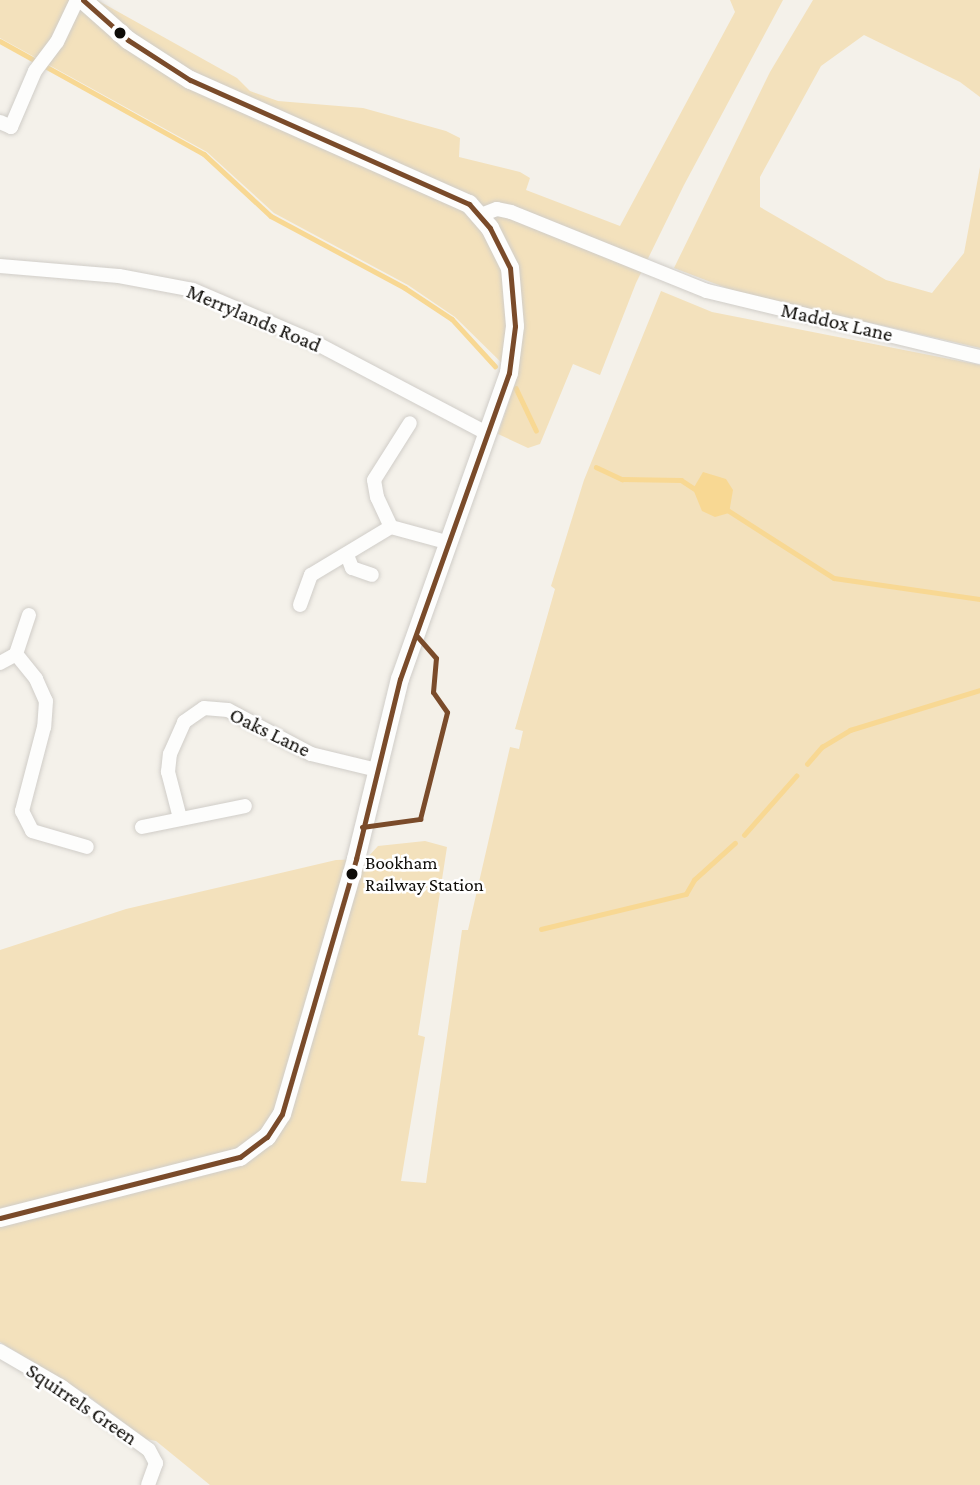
<!DOCTYPE html>
<html>
<head>
<meta charset="utf-8">
<style>
  body { margin:0 }
  #map { position:relative; width:980px; height:1485px; overflow:hidden; background:#f4f1ea; font-family:"Crimson Pro",serif }
  div>[style] { position:absolute }
  .green>* { inset:0; background:#f3e1bc }
  .water>* { inset:0; background:#f8d893 }
  .stream>* { height:4.5px; margin:-2.25px; padding:0 2.25px; transform-origin:2.25px; border-radius:2.25px; background:#f8d893 }
  .roads { filter:drop-shadow(0 0 2px #d0cdc8) drop-shadow(0 0 2px #d0cdc8) }
  .minor>* { height:14px; margin:-7px; padding:0 7px; transform-origin:7px; border-radius:7px; background:#fdfdfc }
  .tertiary>* { height:18px; margin:-9px; padding:0 9px; transform-origin:9px; border-radius:9px; background:#fdfdfc }
  .bus-1>* { height:5px; margin:-2.5px; padding:0 2.5px; transform-origin:2.5px; border-radius:2.5px; background:#7a4b2a }
  .dots>* { width:19px; height:19px; translate:-50% -50%; box-sizing:border-box; border:4px solid #fff; border-radius:50% }
  span { translate:-50% -50%; white-space:nowrap; text-align:center; line-height:1.15; -webkit-text-stroke:5px #fff; paint-order:stroke }
  .bus-label { font-size:19px; color:#0e0c08 }
  .left { translate:0 -50%; text-align:left }
  .street-label { font-size:21px; color:#0e0c08 }
</style>
</head>
<body>
<div id="map">
  <div class="green">
    <div style="clip-path:polygon(0 0,97px 0,237px 78px,250px 91px,278px 101px,363px 108px,446px 131px,460px 138px,459px 157px,520px 172px,530px 178px,526px 190px,620px 226px,735px 12px,730px 0,783px 0,684px 185px,636px 283px,600px 375px,573px 364px,540px 444px,528px 448px,498px 434px,517px 378px,455px 317px,408px 285px,274px 213px,207px 152px,0 38px)"></div>
    <div style="clip-path:polygon(813px 0,980px 0,980px 97px,960px 82px,864px 35px,821px 66px,760px 177px,760px 207px,886px 280px,932px 293px,964px 253px,980px 167px,980px 348px,737px 292px,674px 268px,770px 72px)"></div>
    <div style="clip-path:polygon(661px 291px,712px 312px,980px 365px,980px 1485px,210px 1485px,156px 1441px,146px 1439px,84px 1393px,0 1342px,0 950px,126px 909px,336px 860px,366px 859px,378px 846px,425px 841px,447px 847px,418px 1035px,425px 1037px,401px 1181px,426px 1183px,462px 930px,468px 930px,510px 747px,519px 749px,523px 731px,515px 729px,555px 589px,551px 586px,584px 480px)"></div>
  </div>
  <div class="water">
    <div style="clip-path:polygon(703px 472px,726px 479px,733px 490px,729px 513px,715px 517px,702px 511px,693px 489px)"></div>
  </div>
  <div class="stream">
    <div style="left:0;top:41px;width:233px;rotate:29deg"></div>
    <div style="left:204px;top:154px;width:91px;rotate:42.8deg"></div>
    <div style="left:271px;top:216px;width:152px;rotate:28.2deg"></div>
    <div style="left:405px;top:288px;width:56px;rotate:33.4deg"></div>
    <div style="left:452px;top:319px;width:64px;rotate:47.5deg"></div>
    <div style="left:516px;top:388px;width:47px;rotate:64.5deg"></div>
    <div style="left:596px;top:467px;width:29px;rotate:25deg"></div>
    <div style="left:622px;top:479px;width:59px;rotate:1deg"></div>
    <div style="left:681px;top:480px;width:20px;rotate:33deg"></div>
    <div style="left:726px;top:509px;width:128px;rotate:32.6deg"></div>
    <div style="left:834px;top:578px;width:148px;rotate:8.2deg"></div>
    <div style="left:807px;top:764px;width:23px;rotate:-49deg"></div>
    <div style="left:822px;top:747px;width:33px;rotate:-31deg"></div>
    <div style="left:850px;top:730px;width:136px;rotate:-17.1deg"></div>
    <div style="left:744px;top:835px;width:79px;rotate:-48.6deg"></div>
    <div style="left:541px;top:929px;width:149px;rotate:-13.6deg"></div>
    <div style="left:686px;top:894px;width:16px;rotate:-60deg"></div>
    <div style="left:694px;top:880px;width:55px;rotate:-42.1deg"></div>
  </div>
  <div class="roads">
    <div class="minor">
      <div style="left:0;top:122px;width:12px;rotate:24deg"></div>
      <div style="left:11px;top:127px;width:61px;rotate:-66.8deg"></div>
      <div style="left:35px;top:71px;width:36px;rotate:-53deg"></div>
      <div style="left:57px;top:42px;width:47px;rotate:-64.5deg"></div>
      <div style="left:481px;top:215px;width:17px;rotate:-21deg"></div>
      <div style="left:497px;top:209px;width:14px;rotate:12deg"></div>
      <div style="left:511px;top:212px;width:211px;rotate:22deg"></div>
      <div style="left:707px;top:291px;width:281px;rotate:13.6deg"></div>
      <div style="left:0;top:266px;width:119px;rotate:4.8deg"></div>
      <div style="left:119px;top:276px;width:75px;rotate:10.7deg"></div>
      <div style="left:193px;top:290px;width:127px;rotate:23.1deg"></div>
      <div style="left:310px;top:340px;width:201px;rotate:27.8deg"></div>
      <div style="left:391px;top:527px;width:33px;rotate:-115deg"></div>
      <div style="left:377px;top:497px;width:17px;rotate:-100deg"></div>
      <div style="left:374px;top:480px;width:67px;rotate:-57.7deg"></div>
      <div style="left:347px;top:555px;width:14px;rotate:69deg"></div>
      <div style="left:352px;top:568px;width:21px;rotate:19deg"></div>
      <div style="left:300px;top:605px;width:32px;rotate:-70deg"></div>
      <div style="left:311px;top:575px;width:93px;rotate:-31deg"></div>
      <div style="left:391px;top:527px;width:61px;rotate:15.2deg"></div>
      <div style="left:16px;top:654px;width:41px;rotate:-71.6deg"></div>
      <div style="left:0;top:663px;width:18px;rotate:-29deg"></div>
      <div style="left:16px;top:654px;width:32px;rotate:51deg"></div>
      <div style="left:36px;top:679px;width:24px;rotate:66deg"></div>
      <div style="left:46px;top:701px;width:26px;rotate:94deg"></div>
      <div style="left:44px;top:727px;width:87px;rotate:104.7deg"></div>
      <div style="left:22px;top:811px;width:22px;rotate:63deg"></div>
      <div style="left:32px;top:831px;width:57px;rotate:16.2deg"></div>
      <div style="left:180px;top:818px;width:48px;rotate:-104.6deg"></div>
      <div style="left:168px;top:772px;width:18px;rotate:-84deg"></div>
      <div style="left:170px;top:754px;width:35px;rotate:-66deg"></div>
      <div style="left:184px;top:722px;width:24px;rotate:-35deg"></div>
      <div style="left:204px;top:708px;width:24px;rotate:5deg"></div>
      <div style="left:228px;top:710px;width:94px;rotate:27.9deg"></div>
      <div style="left:311px;top:754px;width:68px;rotate:13.6deg"></div>
      <div style="left:142px;top:827px;width:105px;rotate:-11.5deg"></div>
      <div style="left:0;top:1351px;width:72px;rotate:30.1deg"></div>
      <div style="left:62px;top:1387px;width:107px;rotate:35.9deg"></div>
      <div style="left:149px;top:1450px;width:15px;rotate:62deg"></div>
      <div style="left:156px;top:1463px;width:23px;rotate:110deg"></div>
    </div>
    <div class="tertiary">
      <div style="left:0;top:1218px;width:248px;rotate:-14.3deg"></div>
      <div style="left:240px;top:1157px;width:34px;rotate:-37deg"></div>
      <div style="left:267px;top:1137px;width:27px;rotate:-57deg"></div>
      <div style="left:282px;top:1114px;width:266px;rotate:-73.8deg"></div>
      <div style="left:356px;top:859px;width:185px;rotate:-76.3deg"></div>
      <div style="left:400px;top:679px;width:325px;rotate:-70.4deg"></div>
      <div style="left:509px;top:373px;width:47px;rotate:-82.7deg"></div>
      <div style="left:515px;top:326px;width:58px;rotate:-94.9deg"></div>
      <div style="left:510px;top:268px;width:45px;rotate:-116.6deg"></div>
      <div style="left:490px;top:228px;width:32px;rotate:-131deg"></div>
      <div style="left:469px;top:204px;width:305px;rotate:-156deg"></div>
      <div style="left:190px;top:80px;width:74px;rotate:-147.2deg"></div>
      <div style="left:128px;top:40px;width:60px;rotate:-138.4deg"></div>
    </div>
  </div>
  <div class="bus-1">
    <div style="left:362px;top:827px;width:59px;rotate:-7.9deg"></div>
    <div style="left:420px;top:819px;width:110px;rotate:-75.8deg"></div>
    <div style="left:447px;top:712px;width:24px;rotate:-125deg"></div>
    <div style="left:433px;top:692px;width:34px;rotate:-85deg"></div>
    <div style="left:436px;top:658px;width:30px;rotate:-131deg"></div>
    <div style="left:0;top:1218px;width:248px;rotate:-14.3deg"></div>
    <div style="left:240px;top:1157px;width:34px;rotate:-37deg"></div>
    <div style="left:267px;top:1137px;width:27px;rotate:-57deg"></div>
    <div style="left:282px;top:1114px;width:266px;rotate:-73.8deg"></div>
    <div style="left:356px;top:859px;width:185px;rotate:-76.3deg"></div>
    <div style="left:400px;top:679px;width:325px;rotate:-70.4deg"></div>
    <div style="left:509px;top:373px;width:47px;rotate:-82.7deg"></div>
    <div style="left:515px;top:326px;width:58px;rotate:-94.9deg"></div>
    <div style="left:510px;top:268px;width:45px;rotate:-116.6deg"></div>
    <div style="left:490px;top:228px;width:32px;rotate:-131deg"></div>
    <div style="left:469px;top:204px;width:305px;rotate:-156deg"></div>
    <div style="left:190px;top:80px;width:74px;rotate:-147.2deg"></div>
    <div style="left:128px;top:40px;width:60px;rotate:-138.4deg"></div>
  </div>
  <div class="dots">
    <div style="left:120px;top:33px;background:#0e0c08"></div>
    <div style="left:352px;top:874px;background:#0e0c08"></div>
  </div>
  <div class="bus-label">
    <span class="left" style="left:365px;top:874px">Bookham<br>Railway Station</span>
  </div>
  <div class="street-label">
    <span style="left:254px;top:318px;rotate:23deg">Merrylands Road</span>
    <span style="left:837px;top:322px;rotate:13deg">Maddox Lane</span>
    <span style="left:270px;top:732px;rotate:26deg">Oaks Lane</span>
    <span style="left:82px;top:1404px;rotate:34deg">Squirrels Green</span>
  </div>
</div>
</body>
</html>
